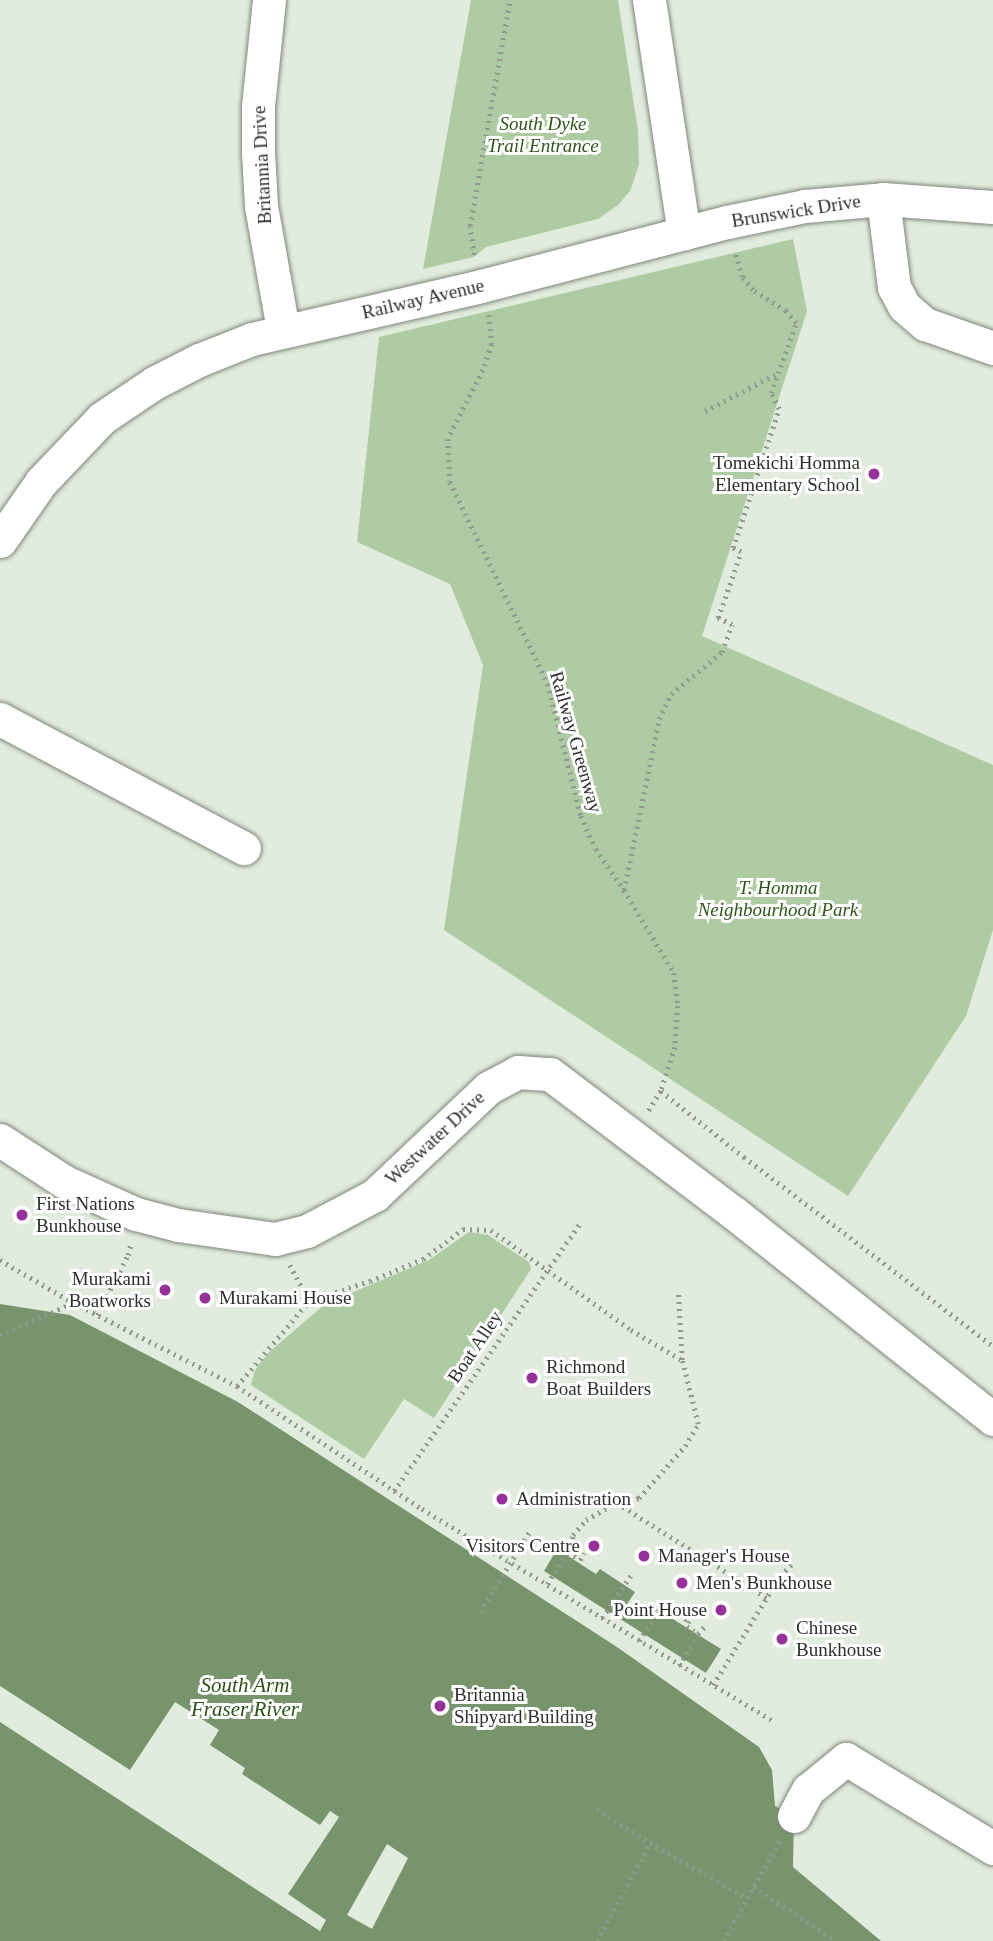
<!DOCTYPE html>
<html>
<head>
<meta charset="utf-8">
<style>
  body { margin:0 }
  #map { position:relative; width:993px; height:1941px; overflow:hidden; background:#e2ecde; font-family:"Times New Roman",serif }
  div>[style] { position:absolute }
  .green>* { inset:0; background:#afcba3 }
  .water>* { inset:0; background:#78946c }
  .pier>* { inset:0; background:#e2ecde }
  .path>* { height:4.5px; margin-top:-2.25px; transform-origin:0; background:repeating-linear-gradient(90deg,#91988e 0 2px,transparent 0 7px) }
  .roads { filter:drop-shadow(0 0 2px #7e877a) drop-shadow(0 0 2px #7e877a) }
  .minor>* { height:33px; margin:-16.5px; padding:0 16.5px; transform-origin:16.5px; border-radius:16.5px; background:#fff }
  .dots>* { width:19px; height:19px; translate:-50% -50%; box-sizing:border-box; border:4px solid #fff; border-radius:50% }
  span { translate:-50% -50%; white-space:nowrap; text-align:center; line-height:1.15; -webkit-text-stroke:6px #fff; paint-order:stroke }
  .park-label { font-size:19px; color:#30561c; font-style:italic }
  .street-label { font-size:19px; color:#2d312b }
  .poi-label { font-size:19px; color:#2d312b }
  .right { translate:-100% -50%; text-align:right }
  .left { translate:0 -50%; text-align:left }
  .water-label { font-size:21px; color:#2c5218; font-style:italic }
</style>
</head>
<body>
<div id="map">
  <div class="green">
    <div style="clip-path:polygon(471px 0,618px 0,638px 131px,639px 165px,630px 191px,618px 205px,598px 219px,486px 247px,474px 257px,423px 269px)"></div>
    <div style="clip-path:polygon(793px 239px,807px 311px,702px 636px,993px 765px,993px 930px,966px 1016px,848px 1196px,444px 930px,483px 665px,450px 584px,357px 542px,379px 337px)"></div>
    <div style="clip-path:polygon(469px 1232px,488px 1235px,529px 1262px,531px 1269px,434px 1418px,404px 1399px,364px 1459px,251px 1385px,255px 1370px,267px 1354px,325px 1304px,429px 1260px)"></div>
  </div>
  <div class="water">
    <div style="clip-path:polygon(0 1304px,70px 1315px,238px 1402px,617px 1647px,759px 1747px,772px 1770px,775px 1806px,794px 1816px,793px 1867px,881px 1941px,0 1941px)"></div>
    <div style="clip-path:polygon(557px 1549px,596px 1574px,600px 1569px,635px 1592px,627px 1604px,646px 1616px,652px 1606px,721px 1649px,706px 1673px,544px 1571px)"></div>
  </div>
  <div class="pier">
    <div style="clip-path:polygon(0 1686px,130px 1770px,175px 1702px,219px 1730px,210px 1745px,245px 1768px,242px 1774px,320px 1825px,330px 1811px,339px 1817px,288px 1894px,326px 1920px,320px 1931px,0 1722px)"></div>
    <div style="clip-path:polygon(387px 1844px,408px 1858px,372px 1929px,347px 1915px)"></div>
  </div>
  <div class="path">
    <div style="left:474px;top:255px;width:29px;rotate:-98deg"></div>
    <div style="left:470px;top:226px;width:230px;rotate:-80deg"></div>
    <div style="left:489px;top:315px;width:29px;rotate:84deg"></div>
    <div style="left:492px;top:344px;width:28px;rotate:109deg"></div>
    <div style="left:483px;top:370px;width:77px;rotate:116.9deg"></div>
    <div style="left:448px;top:439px;width:43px;rotate:87.3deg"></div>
    <div style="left:450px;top:482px;width:225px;rotate:64.1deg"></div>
    <div style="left:548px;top:684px;width:136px;rotate:76deg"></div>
    <div style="left:581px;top:816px;width:36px;rotate:66deg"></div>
    <div style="left:596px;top:849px;width:50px;rotate:55.7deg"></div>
    <div style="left:624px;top:890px;width:97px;rotate:58.9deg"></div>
    <div style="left:674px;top:973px;width:33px;rotate:83deg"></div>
    <div style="left:678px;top:1006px;width:41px;rotate:94.2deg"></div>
    <div style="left:675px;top:1047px;width:46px;rotate:107.7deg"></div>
    <div style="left:661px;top:1091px;width:25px;rotate:122deg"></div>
    <div style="left:705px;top:411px;width:82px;rotate:-27.5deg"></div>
    <div style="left:624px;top:890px;width:175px;rotate:-78.4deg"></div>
    <div style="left:659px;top:719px;width:28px;rotate:-64deg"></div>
    <div style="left:671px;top:694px;width:66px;rotate:-39.5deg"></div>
    <div style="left:722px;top:652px;width:29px;rotate:-70deg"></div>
    <div style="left:732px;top:625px;width:16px;rotate:-153deg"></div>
    <div style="left:718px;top:618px;width:70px;rotate:-70.8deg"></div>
    <div style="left:741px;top:552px;width:9px;rotate:-153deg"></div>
    <div style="left:733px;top:548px;width:146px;rotate:-71.7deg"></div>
    <div style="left:779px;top:409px;width:18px;rotate:-117deg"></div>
    <div style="left:771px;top:393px;width:74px;rotate:-70.3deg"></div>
    <div style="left:796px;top:323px;width:16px;rotate:-130deg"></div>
    <div style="left:786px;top:311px;width:39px;rotate:-148deg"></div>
    <div style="left:753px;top:290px;width:17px;rotate:-130deg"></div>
    <div style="left:742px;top:277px;width:26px;rotate:-106deg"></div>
    <div style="left:661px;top:1091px;width:106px;rotate:38.5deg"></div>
    <div style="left:744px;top:1157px;width:313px;rotate:37.2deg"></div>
    <div style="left:0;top:1260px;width:86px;rotate:30.2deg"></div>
    <div style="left:74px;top:1303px;width:183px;rotate:27deg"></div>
    <div style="left:237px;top:1386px;width:222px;rotate:33.6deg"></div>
    <div style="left:422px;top:1509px;width:411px;rotate:31.1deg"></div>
    <div style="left:290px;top:1265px;width:41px;rotate:62.2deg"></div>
    <div style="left:97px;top:1315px;width:68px;rotate:-62.7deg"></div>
    <div style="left:128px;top:1255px;width:12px;rotate:-76deg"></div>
    <div style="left:0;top:1335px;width:80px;rotate:-23.7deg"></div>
    <div style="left:237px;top:1386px;width:111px;rotate:-49.7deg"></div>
    <div style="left:309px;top:1301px;width:64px;rotate:-18.2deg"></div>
    <div style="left:370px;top:1281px;width:57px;rotate:-22.5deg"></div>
    <div style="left:423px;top:1259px;width:50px;rotate:-36.9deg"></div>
    <div style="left:463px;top:1229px;width:28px;rotate:2deg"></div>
    <div style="left:491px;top:1230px;width:172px;rotate:35.5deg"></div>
    <div style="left:631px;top:1330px;width:59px;rotate:30.5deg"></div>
    <div style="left:394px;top:1491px;width:329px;rotate:-55.2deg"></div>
    <div style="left:617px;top:1503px;width:178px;rotate:32.3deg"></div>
    <div style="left:568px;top:1552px;width:18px;rotate:-74deg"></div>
    <div style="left:573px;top:1535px;width:20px;rotate:-49deg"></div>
    <div style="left:586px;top:1520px;width:34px;rotate:-30deg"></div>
    <div style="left:616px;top:1503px;width:24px;rotate:-12deg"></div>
    <div style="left:639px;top:1498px;width:69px;rotate:-48.5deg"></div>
    <div style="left:685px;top:1446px;width:26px;rotate:-59deg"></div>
    <div style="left:698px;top:1424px;width:66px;rotate:-104deg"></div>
    <div style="left:682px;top:1360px;width:70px;rotate:-93.3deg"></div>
    <div style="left:547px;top:1584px;width:38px;rotate:-57deg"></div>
    <div style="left:568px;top:1552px;width:14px;rotate:34deg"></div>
    <div style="left:580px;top:1560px;width:8px;rotate:-60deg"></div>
    <div style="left:671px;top:1602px;width:7px;rotate:124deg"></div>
    <div style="left:667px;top:1608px;width:26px;rotate:31deg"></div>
    <div style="left:689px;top:1621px;width:5px;rotate:112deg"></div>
    <div style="left:687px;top:1626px;width:14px;rotate:36deg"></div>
    <div style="left:698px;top:1634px;width:9px;rotate:-49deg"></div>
    <div style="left:480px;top:1612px;width:97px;rotate:-58.4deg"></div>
    <div style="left:602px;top:1618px;width:52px;rotate:-56deg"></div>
    <div style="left:639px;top:1641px;width:43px;rotate:-57.4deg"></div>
    <div style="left:662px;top:1605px;width:6px;rotate:31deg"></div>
    <div style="left:679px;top:1666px;width:37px;rotate:-59deg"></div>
    <div style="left:713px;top:1685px;width:128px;rotate:-58.4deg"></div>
    <div style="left:780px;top:1576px;width:16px;rotate:-45deg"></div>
    <div style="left:597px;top:1809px;width:63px;rotate:32.7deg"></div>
    <div style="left:754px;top:1887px;width:98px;rotate:33.4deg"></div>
    <div style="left:597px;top:1941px;width:111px;rotate:-61.6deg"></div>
    <div style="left:650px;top:1843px;width:112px;rotate:29.6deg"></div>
    <div style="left:747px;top:1898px;width:66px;rotate:-59.9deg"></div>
    <div style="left:724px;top:1941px;width:49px;rotate:-61.9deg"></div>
  </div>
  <div class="roads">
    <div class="minor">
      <div style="left:269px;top:0;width:108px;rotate:95.9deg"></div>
      <div style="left:258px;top:107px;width:45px;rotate:90deg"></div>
      <div style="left:258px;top:152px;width:54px;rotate:86.8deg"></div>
      <div style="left:261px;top:206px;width:126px;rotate:79.9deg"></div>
      <div style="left:649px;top:0;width:236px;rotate:81.5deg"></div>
      <div style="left:883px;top:199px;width:89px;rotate:82.9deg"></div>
      <div style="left:894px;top:287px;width:21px;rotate:62deg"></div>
      <div style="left:904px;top:306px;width:28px;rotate:41deg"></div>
      <div style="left:925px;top:324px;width:72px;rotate:19.4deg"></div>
      <div style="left:0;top:541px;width:72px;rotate:-55.2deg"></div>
      <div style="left:41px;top:482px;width:88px;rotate:-46.4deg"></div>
      <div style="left:102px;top:418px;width:63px;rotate:-33.9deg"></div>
      <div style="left:154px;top:383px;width:51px;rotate:-27.1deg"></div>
      <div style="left:199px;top:360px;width:57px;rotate:-21.6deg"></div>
      <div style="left:252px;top:339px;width:235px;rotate:-13deg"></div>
      <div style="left:481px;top:286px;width:254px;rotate:-14.6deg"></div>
      <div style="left:727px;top:222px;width:80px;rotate:-11.6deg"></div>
      <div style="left:805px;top:206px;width:78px;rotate:-5.1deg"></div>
      <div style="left:883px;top:199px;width:110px;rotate:4.2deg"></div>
      <div style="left:0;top:719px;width:276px;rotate:27.9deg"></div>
      <div style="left:0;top:1140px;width:77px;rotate:32.9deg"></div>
      <div style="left:65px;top:1182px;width:78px;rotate:24.3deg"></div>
      <div style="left:136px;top:1214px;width:43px;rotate:14.7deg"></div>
      <div style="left:178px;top:1225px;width:98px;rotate:8.2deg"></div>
      <div style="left:275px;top:1239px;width:33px;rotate:-14deg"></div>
      <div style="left:307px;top:1231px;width:77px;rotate:-27.9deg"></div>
      <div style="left:375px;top:1195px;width:156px;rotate:-43.4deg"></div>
      <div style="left:488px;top:1088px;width:34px;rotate:-28deg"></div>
      <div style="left:518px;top:1072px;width:32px;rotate:4deg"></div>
      <div style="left:550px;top:1074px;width:231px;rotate:37.1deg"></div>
      <div style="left:734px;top:1213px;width:331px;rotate:38.5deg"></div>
      <div style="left:794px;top:1816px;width:30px;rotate:-62deg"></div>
      <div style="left:808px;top:1790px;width:49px;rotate:-39.2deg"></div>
      <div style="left:846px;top:1759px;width:172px;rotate:31.2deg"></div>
    </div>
  </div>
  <div class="dots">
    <div style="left:874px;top:474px;background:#953299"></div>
    <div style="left:22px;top:1215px;background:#953299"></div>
    <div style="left:165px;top:1290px;background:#953299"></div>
    <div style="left:205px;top:1298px;background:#953299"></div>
    <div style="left:532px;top:1378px;background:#953299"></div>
    <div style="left:502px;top:1499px;background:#953299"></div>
    <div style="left:594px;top:1546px;background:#953299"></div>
    <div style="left:644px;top:1556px;background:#953299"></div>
    <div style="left:682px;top:1583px;background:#953299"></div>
    <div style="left:721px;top:1610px;background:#953299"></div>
    <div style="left:782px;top:1639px;background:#953299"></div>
    <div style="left:440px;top:1706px;background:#953299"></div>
  </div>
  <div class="park-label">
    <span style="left:543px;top:135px">South Dyke<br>Trail Entrance</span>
    <span style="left:778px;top:899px">T. Homma<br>Neighbourhood Park</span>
  </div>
  <div class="street-label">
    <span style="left:262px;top:165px;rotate:-93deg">Britannia Drive</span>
    <span style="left:796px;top:211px;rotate:-9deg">Brunswick Drive</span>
    <span style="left:423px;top:299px;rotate:-13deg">Railway Avenue</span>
    <span style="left:576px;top:742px;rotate:74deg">Railway Greenway</span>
    <span style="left:435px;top:1138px;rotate:-43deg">Westwater Drive</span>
    <span style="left:475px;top:1347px;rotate:-56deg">Boat Alley</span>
  </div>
  <div class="poi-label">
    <span class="right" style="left:860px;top:474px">Tomekichi Homma<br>Elementary School</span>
    <span class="left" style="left:36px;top:1215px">First Nations<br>Bunkhouse</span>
    <span class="right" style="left:151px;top:1290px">Murakami<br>Boatworks</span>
    <span class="left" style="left:219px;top:1298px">Murakami House</span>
    <span class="left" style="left:546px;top:1378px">Richmond<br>Boat Builders</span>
    <span class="left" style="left:516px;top:1499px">Administration</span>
    <span class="right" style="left:580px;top:1546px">Visitors Centre</span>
    <span class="left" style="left:658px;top:1556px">Manager's House</span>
    <span class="left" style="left:696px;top:1583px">Men's Bunkhouse</span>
    <span class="right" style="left:707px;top:1610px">Point House</span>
    <span class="left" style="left:796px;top:1639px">Chinese<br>Bunkhouse</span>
    <span class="left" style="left:454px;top:1706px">Britannia<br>Shipyard Building</span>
  </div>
  <div class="water-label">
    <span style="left:245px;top:1697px">South Arm<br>Fraser River</span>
  </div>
</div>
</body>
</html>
